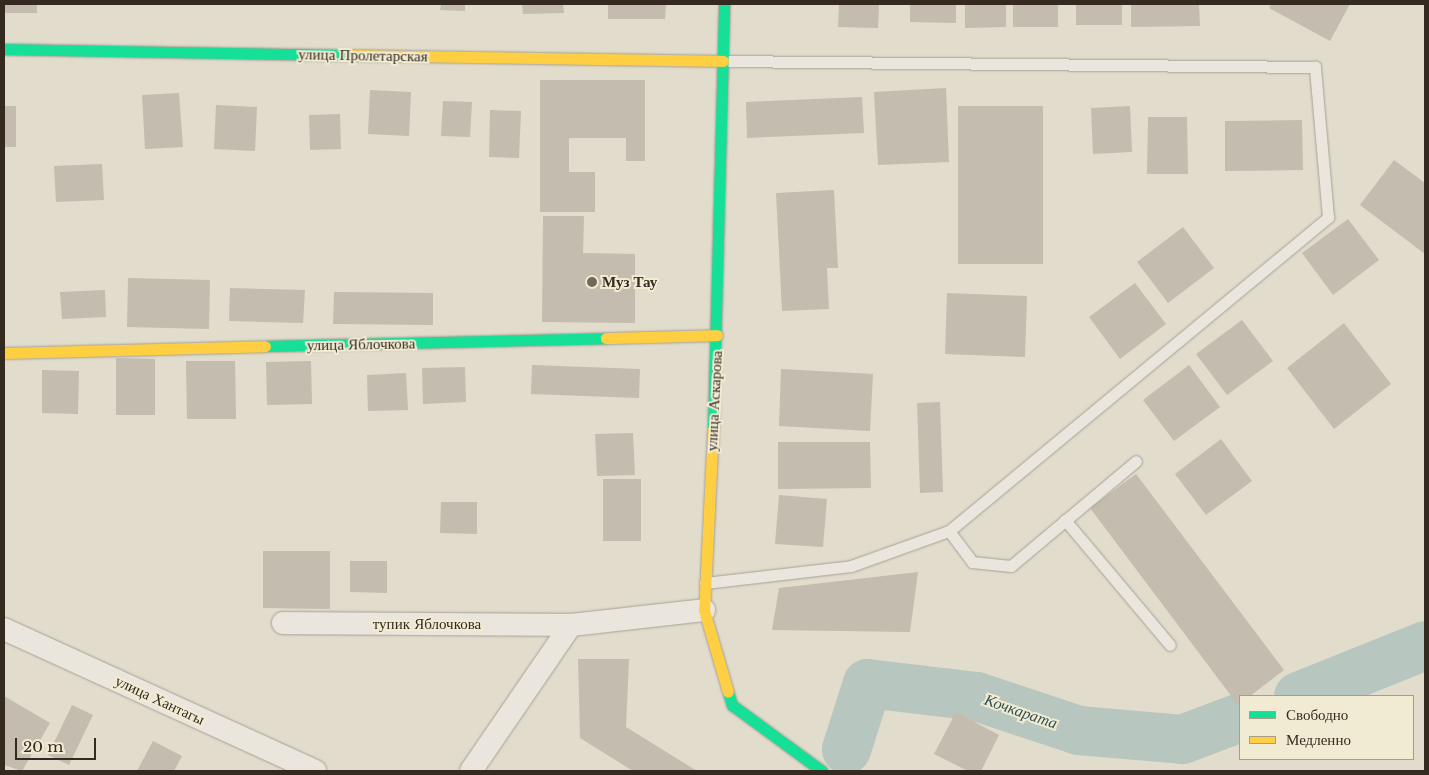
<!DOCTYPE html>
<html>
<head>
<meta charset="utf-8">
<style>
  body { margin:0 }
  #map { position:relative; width:1429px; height:775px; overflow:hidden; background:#e1dccc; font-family:"Libre Baskerville",serif }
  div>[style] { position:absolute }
  .river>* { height:49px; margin:-24.5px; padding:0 24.5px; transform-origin:24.5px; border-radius:24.5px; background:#b7c6be }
  .building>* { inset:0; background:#c4bcae }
  .roads { filter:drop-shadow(0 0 1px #a6a195) drop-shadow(0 0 1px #a6a195) }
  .lane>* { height:11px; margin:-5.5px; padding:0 5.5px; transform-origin:5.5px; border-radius:5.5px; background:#eae6dd }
  .street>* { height:22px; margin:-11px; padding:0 11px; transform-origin:11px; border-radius:11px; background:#eae6dd }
  .fast>* { height:11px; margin:-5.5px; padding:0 5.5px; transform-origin:5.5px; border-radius:5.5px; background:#16e098 }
  .slow>* { height:11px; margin:-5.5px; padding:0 5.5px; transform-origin:5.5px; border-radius:5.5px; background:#ffcf43 }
  .dots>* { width:14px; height:14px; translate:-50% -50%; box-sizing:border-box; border:2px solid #f2ebd3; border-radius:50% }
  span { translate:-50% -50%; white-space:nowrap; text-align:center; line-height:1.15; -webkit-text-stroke:4px #f2ebd3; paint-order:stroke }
  .street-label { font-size:15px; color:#342a1f }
  .poi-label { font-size:15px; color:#342a1f; font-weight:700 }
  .left { translate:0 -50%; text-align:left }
  .water-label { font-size:16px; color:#305252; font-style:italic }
  .frame { position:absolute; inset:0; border:5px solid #342a1f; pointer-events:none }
  .legend { position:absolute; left:1239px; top:695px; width:175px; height:65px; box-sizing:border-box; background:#f2ebd3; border:1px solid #a69e8b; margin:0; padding:6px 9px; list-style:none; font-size:15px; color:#342a1f }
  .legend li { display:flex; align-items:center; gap:10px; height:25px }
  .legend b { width:25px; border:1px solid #a69e8b }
  .scale { position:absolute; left:15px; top:738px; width:81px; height:22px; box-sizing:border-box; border:2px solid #342a1f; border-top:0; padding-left:6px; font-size:15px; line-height:18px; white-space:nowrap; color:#342a1f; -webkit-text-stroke:4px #f2ebd3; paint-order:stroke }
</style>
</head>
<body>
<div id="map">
  <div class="river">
    <div style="left:1298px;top:696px;width:137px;rotate:-21.9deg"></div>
    <div style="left:846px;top:749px;width:69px;rotate:-72.3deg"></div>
    <div style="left:867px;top:683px;width:110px;rotate:6.8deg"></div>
    <div style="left:976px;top:696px;width:108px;rotate:18.4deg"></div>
    <div style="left:1078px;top:730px;width:104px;rotate:4.9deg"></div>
    <div style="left:1182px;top:739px;width:62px;rotate:-20.8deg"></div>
  </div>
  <div class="building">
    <div style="clip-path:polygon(4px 4px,37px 4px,37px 13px,4px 13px)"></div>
    <div style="clip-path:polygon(441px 4px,465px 4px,465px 11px,440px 10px)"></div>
    <div style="clip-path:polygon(522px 4px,563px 4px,564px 13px,523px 14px)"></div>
    <div style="clip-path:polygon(608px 4px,666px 4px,665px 19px,608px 19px)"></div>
    <div style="clip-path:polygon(839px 4px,879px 4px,878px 28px,838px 27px)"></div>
    <div style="clip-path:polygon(910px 4px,956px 4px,956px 23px,910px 22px)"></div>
    <div style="clip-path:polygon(965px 4px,1006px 4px,1006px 27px,965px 28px)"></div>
    <div style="clip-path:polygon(1013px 4px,1058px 4px,1058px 27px,1013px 27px)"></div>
    <div style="clip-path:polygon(1076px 4px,1122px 4px,1122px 25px,1076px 25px)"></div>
    <div style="clip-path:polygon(1131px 4px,1199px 4px,1200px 26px,1131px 27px)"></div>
    <div style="clip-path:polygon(1271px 4px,1350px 4px,1330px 41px,1269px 8px)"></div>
    <div style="clip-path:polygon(540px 80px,645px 80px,645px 161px,626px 161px,626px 138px,569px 138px,569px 172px,595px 172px,595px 212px,540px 212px)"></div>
    <div style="clip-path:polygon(946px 88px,949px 162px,878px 165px,874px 92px)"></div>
    <div style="clip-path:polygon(370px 90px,411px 92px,409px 136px,368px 134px)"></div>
    <div style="clip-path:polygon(179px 93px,183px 147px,145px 149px,142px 95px)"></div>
    <div style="clip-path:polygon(862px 97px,864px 133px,747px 138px,746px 102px)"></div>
    <div style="clip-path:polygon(443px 101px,472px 102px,470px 137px,441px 136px)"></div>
    <div style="clip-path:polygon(216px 105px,257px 107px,255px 151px,214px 149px)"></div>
    <div style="clip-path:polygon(4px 106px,16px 106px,16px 147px,4px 147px)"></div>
    <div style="clip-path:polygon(958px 106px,1043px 106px,1043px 264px,958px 264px)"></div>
    <div style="clip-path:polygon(1130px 106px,1132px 152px,1093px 154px,1091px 108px)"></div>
    <div style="clip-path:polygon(490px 110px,521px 111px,519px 158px,489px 157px)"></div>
    <div style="clip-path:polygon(340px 114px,341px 149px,310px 150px,309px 115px)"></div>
    <div style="clip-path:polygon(1148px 117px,1187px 117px,1188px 174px,1147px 174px)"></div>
    <div style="clip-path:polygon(1302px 120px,1303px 170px,1225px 171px,1225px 121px)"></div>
    <div style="clip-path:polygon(1394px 160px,1425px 183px,1425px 254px,1360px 205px)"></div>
    <div style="clip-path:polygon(102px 164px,104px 200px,56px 202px,54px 166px)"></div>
    <div style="clip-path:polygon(834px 190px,838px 268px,827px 268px,829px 309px,782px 311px,776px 193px)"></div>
    <div style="clip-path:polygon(543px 216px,584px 216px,583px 253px,635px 254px,635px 323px,542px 322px)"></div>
    <div style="clip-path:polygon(1348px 219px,1379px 260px,1333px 295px,1302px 253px)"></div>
    <div style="clip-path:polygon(1183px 227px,1214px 268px,1168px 303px,1137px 262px)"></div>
    <div style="clip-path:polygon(128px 278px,210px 280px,209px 329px,127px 327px)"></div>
    <div style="clip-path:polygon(1135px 283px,1166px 324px,1120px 359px,1089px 317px)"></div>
    <div style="clip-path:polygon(230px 288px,305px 290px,303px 323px,229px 321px)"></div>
    <div style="clip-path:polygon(105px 290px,106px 317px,62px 319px,60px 292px)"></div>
    <div style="clip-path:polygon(334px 292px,433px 293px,433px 325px,333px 324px)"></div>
    <div style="clip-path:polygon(947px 293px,1027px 296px,1025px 357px,945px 354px)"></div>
    <div style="clip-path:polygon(1242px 320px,1273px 361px,1227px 395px,1196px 354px)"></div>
    <div style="clip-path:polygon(1344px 323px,1391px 384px,1334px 429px,1287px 368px)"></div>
    <div style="clip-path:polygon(116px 358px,155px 359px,155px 415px,116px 415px)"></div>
    <div style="clip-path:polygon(186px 361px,235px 361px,236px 419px,187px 419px)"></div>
    <div style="clip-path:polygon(311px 361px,312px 404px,267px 405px,266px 362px)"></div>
    <div style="clip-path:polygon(532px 365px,640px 369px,639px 398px,531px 394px)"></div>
    <div style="clip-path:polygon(1189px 365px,1220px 407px,1174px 441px,1143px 400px)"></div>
    <div style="clip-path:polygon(465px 367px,466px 402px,423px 404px,422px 368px)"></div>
    <div style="clip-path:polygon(781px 369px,873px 374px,870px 431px,779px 426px)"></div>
    <div style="clip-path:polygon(42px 370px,79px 371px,78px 414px,42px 413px)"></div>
    <div style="clip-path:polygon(406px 373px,408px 410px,368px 411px,367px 375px)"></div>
    <div style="clip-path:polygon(940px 402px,943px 492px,920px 493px,917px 403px)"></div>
    <div style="clip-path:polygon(633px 433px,635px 475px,597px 476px,595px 434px)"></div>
    <div style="clip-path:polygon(1221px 439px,1252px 481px,1206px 515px,1175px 474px)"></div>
    <div style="clip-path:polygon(778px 442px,870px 442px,871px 488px,778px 489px)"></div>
    <div style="clip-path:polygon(1136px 474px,1284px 670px,1250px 696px,1240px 696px,1238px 705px,1090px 508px)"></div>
    <div style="clip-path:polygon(603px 479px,641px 479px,641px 541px,603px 541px)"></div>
    <div style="clip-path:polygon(779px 495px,827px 499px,823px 547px,775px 544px)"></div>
    <div style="clip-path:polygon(441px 502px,477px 502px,477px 534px,440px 533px)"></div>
    <div style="clip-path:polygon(263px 551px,330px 551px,330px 609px,263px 608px)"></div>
    <div style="clip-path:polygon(350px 561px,387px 561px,387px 593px,350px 592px)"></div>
    <div style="clip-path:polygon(918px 572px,910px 632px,772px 630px,779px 588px)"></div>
    <div style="clip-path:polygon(578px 659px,629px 659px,626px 727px,697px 771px,633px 771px,580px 738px)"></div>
    <div style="clip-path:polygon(4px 696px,50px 723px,22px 771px,4px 765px)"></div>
    <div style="clip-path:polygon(72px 705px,93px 715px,69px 765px,48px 755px)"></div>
    <div style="clip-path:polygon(956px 712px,999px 735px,981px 771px,968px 771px,934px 754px)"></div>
    <div style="clip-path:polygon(153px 741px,182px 756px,174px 771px,137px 771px)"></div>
  </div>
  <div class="roads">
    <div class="lane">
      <div style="left:1065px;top:520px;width:163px;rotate:50deg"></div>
      <div style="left:949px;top:531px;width:39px;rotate:53deg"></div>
      <div style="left:972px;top:562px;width:39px;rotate:6deg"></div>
      <div style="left:1011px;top:566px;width:163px;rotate:-40deg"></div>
      <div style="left:705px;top:583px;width:147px;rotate:-6.6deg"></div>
      <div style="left:851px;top:566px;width:104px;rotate:-19.7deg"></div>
      <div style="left:949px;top:531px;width:492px;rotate:-39.6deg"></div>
      <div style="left:1328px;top:217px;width:151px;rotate:-95deg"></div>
      <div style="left:1315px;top:67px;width:592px;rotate:-179.42deg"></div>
    </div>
    <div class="street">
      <div style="left:283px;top:623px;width:288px;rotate:0.4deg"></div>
      <div style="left:4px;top:629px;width:342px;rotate:24.5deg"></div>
      <div style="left:471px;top:771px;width:177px;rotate:-55.6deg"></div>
      <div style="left:571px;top:625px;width:134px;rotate:-6.4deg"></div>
    </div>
    <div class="fast">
      <div style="left:4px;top:49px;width:347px;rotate:1deg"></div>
      <div style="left:265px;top:346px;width:341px;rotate:-1.3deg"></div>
      <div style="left:713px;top:429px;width:425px;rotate:-88.5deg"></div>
      <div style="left:728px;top:692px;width:14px;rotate:73deg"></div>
      <div style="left:732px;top:705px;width:112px;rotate:36.3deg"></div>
    </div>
    <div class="slow">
      <div style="left:351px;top:55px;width:372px;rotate:0.9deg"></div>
      <div style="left:606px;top:338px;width:111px;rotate:-1.5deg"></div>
      <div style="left:4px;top:353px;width:261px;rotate:-1.5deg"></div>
      <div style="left:713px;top:429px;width:181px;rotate:92.8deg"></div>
      <div style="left:704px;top:610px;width:85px;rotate:73.7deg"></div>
    </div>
  </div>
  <div class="dots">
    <div style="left:592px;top:282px;background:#71685c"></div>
  </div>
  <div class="street-label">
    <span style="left:363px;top:55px;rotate:1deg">улица Пролетарская</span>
    <span style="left:361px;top:344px;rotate:-1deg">улица Яблочкова</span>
    <span style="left:714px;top:401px;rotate:-87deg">улица Аскарова</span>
    <span style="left:427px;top:624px">тупик Яблочкова</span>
    <span style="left:160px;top:700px;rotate:25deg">улица Хантагы</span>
  </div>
  <div class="poi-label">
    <span class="left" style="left:602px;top:282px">Муз Тау</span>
  </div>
  <div class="water-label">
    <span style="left:1021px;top:711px;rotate:19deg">Кочкарата</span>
  </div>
  <div class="frame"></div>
  <ul class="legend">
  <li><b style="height:6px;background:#16e098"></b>Свободно</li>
  <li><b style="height:6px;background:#ffcf43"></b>Медленно</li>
  </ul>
  <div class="scale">20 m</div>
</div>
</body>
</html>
